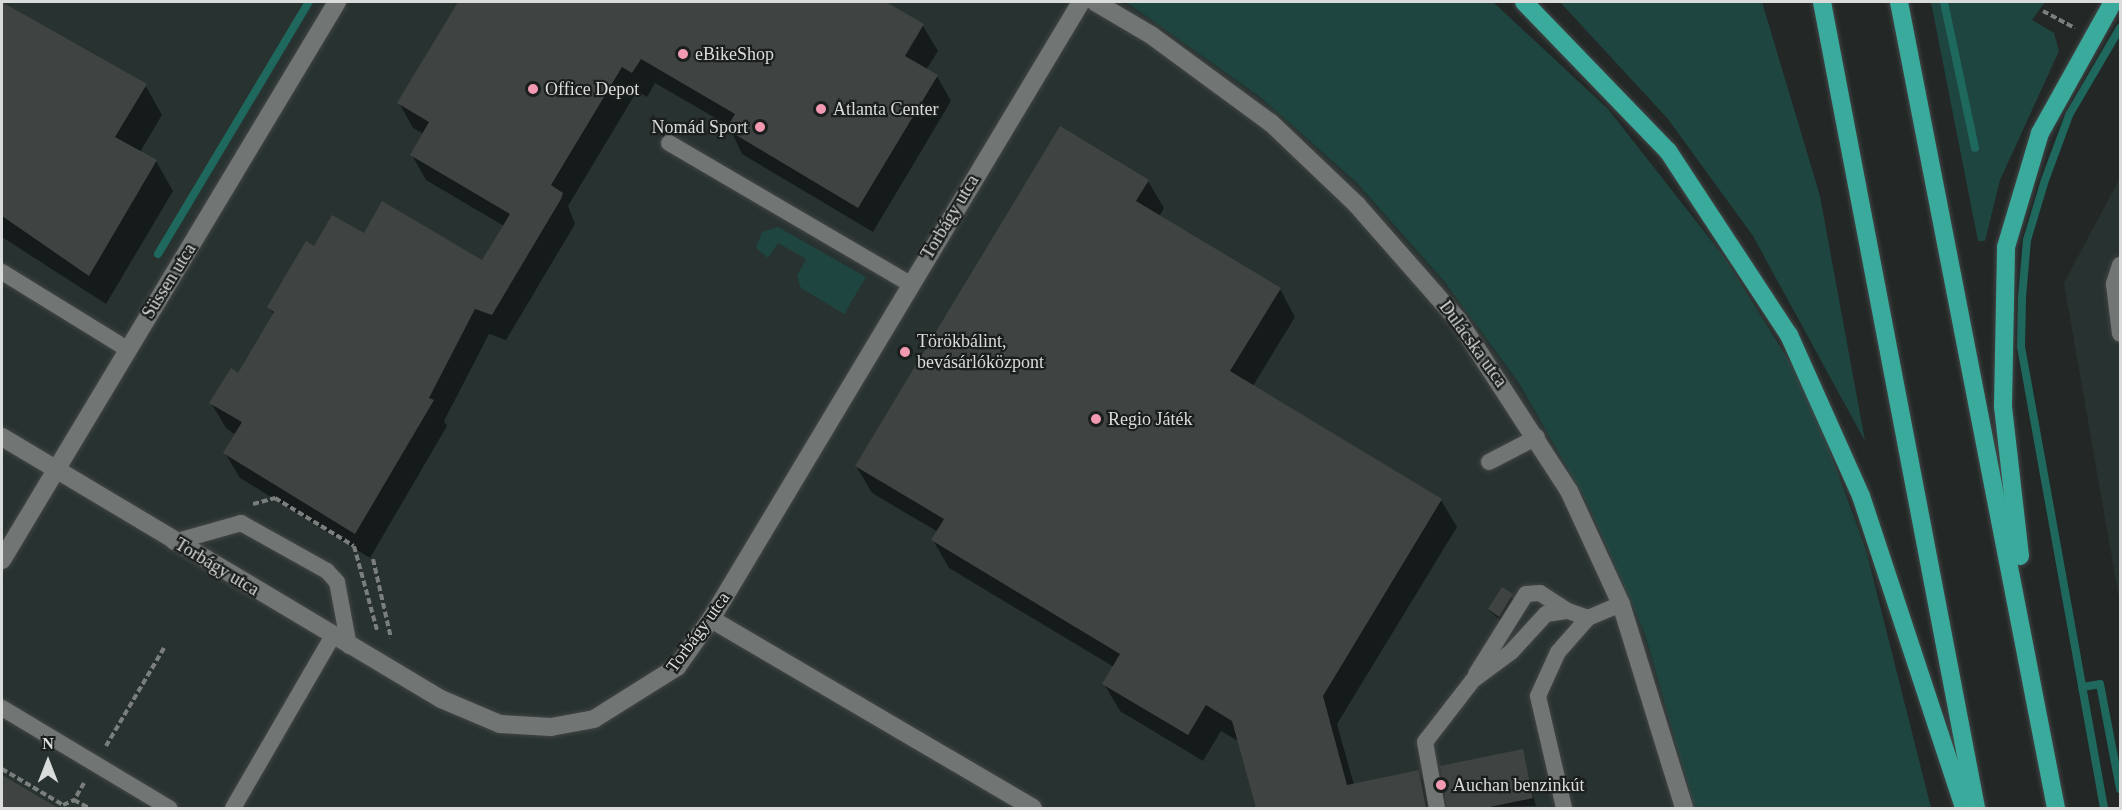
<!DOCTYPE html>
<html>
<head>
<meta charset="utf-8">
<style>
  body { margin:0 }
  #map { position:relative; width:2122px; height:810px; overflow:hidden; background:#232827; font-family:Georgia,serif }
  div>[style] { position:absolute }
  .built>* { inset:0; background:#283331 }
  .green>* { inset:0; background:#1e453f }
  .shadow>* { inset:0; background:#0007 }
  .stream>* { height:8px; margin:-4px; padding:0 4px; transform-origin:4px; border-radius:4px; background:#1e685d }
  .building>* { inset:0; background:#3f4443 }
  .path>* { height:4px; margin-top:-2px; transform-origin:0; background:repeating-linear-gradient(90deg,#7a7e7d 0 6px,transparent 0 9px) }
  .roads { filter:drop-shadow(0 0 2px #424545) drop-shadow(0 0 2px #424545) }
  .lane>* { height:16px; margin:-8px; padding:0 8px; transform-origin:8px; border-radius:8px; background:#717675 }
  .street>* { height:18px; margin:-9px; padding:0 9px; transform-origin:9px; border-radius:9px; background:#717675 }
  .highway>* { height:18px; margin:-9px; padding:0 9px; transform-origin:9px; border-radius:9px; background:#39aa9b }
  .dots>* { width:16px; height:16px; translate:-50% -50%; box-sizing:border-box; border:3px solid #1a1e1d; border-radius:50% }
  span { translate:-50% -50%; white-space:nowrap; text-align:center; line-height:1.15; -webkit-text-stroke:4.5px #1a1e1d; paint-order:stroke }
  .poi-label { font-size:18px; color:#d9dcdb }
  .left { translate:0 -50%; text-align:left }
  .right { translate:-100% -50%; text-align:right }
  .street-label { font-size:18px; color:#d9dcdb }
  .frame { position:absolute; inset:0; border:3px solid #d9dcdb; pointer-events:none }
  .north { position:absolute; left:18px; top:732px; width:60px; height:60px; -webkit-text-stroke:4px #1a1e1d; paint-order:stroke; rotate:0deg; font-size:16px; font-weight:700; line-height:24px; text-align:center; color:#d9dcdb }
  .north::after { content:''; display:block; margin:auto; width:21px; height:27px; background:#d9dcdb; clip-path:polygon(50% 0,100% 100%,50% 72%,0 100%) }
</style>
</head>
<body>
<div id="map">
  <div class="built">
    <div style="clip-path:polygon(2px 2px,1126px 2px,1260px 97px,1357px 183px,1443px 280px,1519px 383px,1587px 503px,1645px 634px,1694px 808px,2px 808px)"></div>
    <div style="clip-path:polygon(2120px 178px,2120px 604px,2064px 283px)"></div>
  </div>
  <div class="green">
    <div style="clip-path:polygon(1126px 2px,1493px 2px,1608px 109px,1725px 258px,1808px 391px,1866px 550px,1931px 808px,1694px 808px,1645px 634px,1587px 503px,1519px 383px,1443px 280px,1357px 183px,1260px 97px)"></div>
    <div style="clip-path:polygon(1560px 2px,1762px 2px,1820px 196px,1865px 441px,1753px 236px,1668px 119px)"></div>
    <div style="clip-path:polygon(1931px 2px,2045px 2px,2032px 20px,2054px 33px,2059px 51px,2000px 180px,1985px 241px,1978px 241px)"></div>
    <div style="clip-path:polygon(778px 227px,866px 277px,844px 314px,801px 288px,797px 276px,806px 259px,778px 243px,768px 258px,756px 248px,762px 232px)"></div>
  </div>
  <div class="shadow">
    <div style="clip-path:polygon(2px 2px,145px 85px,162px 115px,140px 152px,156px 161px,173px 191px,106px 304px,2px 237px)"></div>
    <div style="clip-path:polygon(460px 2px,883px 2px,923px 26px,938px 51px,926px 70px,937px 76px,951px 101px,873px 232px,742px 154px,729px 126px,655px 83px,647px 97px,637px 91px,568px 206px,575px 224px,506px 340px,489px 334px,444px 421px,447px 426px,370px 558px,240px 478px,225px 453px,236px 435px,226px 428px,211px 403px,238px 375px,274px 315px,269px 307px,315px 248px,364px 235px,482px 263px,504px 226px,426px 180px,412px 155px,424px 134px,413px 128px,399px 103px)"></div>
    <div style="clip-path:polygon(1148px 181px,1164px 208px,1159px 217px,1280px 289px,1295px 317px,1253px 386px,1441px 500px,1457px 527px,1337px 724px,1354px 785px,1419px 772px,1436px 808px,1258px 808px,1240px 742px,1221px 731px,1203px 761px,1120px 711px,1104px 684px,1114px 667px,949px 568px,933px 540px,938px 532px,872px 493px,856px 466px)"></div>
    <div style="clip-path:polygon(1503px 589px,1517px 603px,1504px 624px,1489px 610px)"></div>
    <div style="clip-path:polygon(1522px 751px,1536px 806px,1448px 808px,1449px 807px)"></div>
    <div style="clip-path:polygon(2px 778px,53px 808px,2px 808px)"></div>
  </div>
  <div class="stream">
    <div style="left:1944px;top:2px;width:149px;rotate:78deg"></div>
    <div style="left:158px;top:254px;width:294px;rotate:-59.1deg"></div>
    <div style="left:2082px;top:687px;width:18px;rotate:-9deg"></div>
    <div style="left:2100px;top:684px;width:107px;rotate:79.2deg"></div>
    <div style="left:2104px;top:808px;width:469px;rotate:-100.2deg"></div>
    <div style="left:2021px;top:346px;width:49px;rotate:-88.8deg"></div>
    <div style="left:2022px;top:297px;width:57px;rotate:-85deg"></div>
    <div style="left:2027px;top:240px;width:63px;rotate:-73.3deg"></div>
    <div style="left:2045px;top:180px;width:69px;rotate:-69.7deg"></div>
    <div style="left:2069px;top:115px;width:101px;rotate:-59.6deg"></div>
  </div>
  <div class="building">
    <div style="clip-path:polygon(2px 2px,147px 84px,115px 137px,157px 160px,89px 276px,2px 216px)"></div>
    <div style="clip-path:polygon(458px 2px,886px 2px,924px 24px,905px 56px,938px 75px,858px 208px,726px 129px,735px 114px,641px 59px,632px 73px,622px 67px,551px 185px,563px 193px,561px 199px,492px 315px,475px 309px,429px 398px,434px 400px,355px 534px,223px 453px,242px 422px,209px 403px,231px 368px,238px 373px,274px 312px,267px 307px,306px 241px,314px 246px,332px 215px,364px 233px,382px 201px,482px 260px,495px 239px,510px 214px,410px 155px,429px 122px,397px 103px)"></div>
    <div style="clip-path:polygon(1060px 126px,1149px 180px,1136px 201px,1281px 288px,1230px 371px,1442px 499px,1323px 696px,1347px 785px,1419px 770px,1426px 808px,1256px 808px,1232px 721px,1206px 705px,1188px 735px,1102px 684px,1120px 654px,931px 540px,944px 519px,855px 466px)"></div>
    <div style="clip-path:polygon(1502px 587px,1513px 594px,1499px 617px,1488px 609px)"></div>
    <div style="clip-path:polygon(1523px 749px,1533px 798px,1485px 808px,1447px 808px,1440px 766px)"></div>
    <div style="clip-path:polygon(2px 775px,58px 808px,2px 808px)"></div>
  </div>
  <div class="path">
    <div style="left:2043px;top:11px;width:36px;rotate:28deg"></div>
    <div style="left:253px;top:504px;width:23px;rotate:-15deg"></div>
    <div style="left:275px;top:498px;width:92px;rotate:31.3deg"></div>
    <div style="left:354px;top:546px;width:87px;rotate:74.7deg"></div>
    <div style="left:373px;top:559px;width:81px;rotate:77.2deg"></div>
    <div style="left:106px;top:746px;width:114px;rotate:-59.4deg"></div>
    <div style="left:2px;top:769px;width:71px;rotate:30.5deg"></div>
    <div style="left:63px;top:805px;width:12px;rotate:-24deg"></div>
    <div style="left:84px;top:783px;width:20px;rotate:120deg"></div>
    <div style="left:74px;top:800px;width:17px;rotate:28deg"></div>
  </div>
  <div class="roads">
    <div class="lane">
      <div style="left:669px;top:143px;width:279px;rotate:30.3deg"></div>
      <div style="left:2120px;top:265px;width:20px;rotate:108deg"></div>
      <div style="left:2114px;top:284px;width:50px;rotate:83.2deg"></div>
      <div style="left:2px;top:272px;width:147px;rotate:31.6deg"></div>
      <div style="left:1489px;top:462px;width:54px;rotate:-27.5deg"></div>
      <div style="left:174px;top:542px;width:70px;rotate:-15.8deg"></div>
      <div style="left:241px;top:523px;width:98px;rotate:29.2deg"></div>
      <div style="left:327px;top:571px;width:15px;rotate:48deg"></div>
      <div style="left:337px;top:582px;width:65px;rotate:79.4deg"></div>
      <div style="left:1476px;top:674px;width:94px;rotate:-58deg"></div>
      <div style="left:1526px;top:594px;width:14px;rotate:-4deg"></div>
      <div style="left:1540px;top:593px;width:33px;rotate:33deg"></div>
      <div style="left:2px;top:708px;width:195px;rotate:30.9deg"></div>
      <div style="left:233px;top:808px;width:198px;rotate:-59.9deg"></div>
      <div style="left:1437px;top:808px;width:67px;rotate:-100.3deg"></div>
      <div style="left:1425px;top:742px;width:78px;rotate:-52.3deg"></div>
      <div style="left:1473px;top:680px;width:47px;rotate:-36.4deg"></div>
      <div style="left:1511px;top:652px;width:52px;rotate:-47.4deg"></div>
      <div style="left:1546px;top:614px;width:22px;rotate:-8deg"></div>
      <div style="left:1568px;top:611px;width:21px;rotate:19deg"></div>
      <div style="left:1564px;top:808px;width:115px;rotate:-103.1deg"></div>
      <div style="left:1538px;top:696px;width:48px;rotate:-65.6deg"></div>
      <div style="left:1558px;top:652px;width:45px;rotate:-48.6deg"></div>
      <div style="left:1588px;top:618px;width:36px;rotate:-23deg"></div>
    </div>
    <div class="street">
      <div style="left:1095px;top:2px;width:65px;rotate:30.5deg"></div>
      <div style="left:1151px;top:35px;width:149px;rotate:36.3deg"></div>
      <div style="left:1271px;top:123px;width:119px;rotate:43.6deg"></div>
      <div style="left:1357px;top:205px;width:153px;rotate:48.7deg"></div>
      <div style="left:1458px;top:320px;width:204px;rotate:57deg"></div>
      <div style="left:1569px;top:491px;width:124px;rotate:65.3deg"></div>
      <div style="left:1621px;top:604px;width:214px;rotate:72.8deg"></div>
      <div style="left:2px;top:437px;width:511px;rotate:30.83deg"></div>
      <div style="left:441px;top:699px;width:64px;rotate:23deg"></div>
      <div style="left:500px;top:724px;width:51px;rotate:3.4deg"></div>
      <div style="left:551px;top:727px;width:44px;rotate:-10.5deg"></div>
      <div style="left:594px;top:719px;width:98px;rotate:-32.1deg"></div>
      <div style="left:677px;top:667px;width:59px;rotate:-54.7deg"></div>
      <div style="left:711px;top:619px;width:719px;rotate:-59.05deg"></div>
      <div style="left:2px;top:560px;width:651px;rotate:-59.02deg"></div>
      <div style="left:711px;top:619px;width:373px;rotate:30.4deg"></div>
    </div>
    <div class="highway">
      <div style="left:1524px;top:2px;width:207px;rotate:46deg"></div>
      <div style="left:1668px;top:151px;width:220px;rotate:56.7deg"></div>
      <div style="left:1789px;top:335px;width:176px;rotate:65.9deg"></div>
      <div style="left:1861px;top:496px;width:329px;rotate:71.7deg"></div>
      <div style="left:1822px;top:2px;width:821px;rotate:79.18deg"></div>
      <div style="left:1899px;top:2px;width:821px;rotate:78.98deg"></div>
      <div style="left:2020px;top:556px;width:151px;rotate:-96.5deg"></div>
      <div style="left:2003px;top:406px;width:159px;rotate:-88.9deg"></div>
      <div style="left:2006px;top:247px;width:119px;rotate:-73.4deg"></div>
      <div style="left:2040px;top:133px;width:150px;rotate:-60.9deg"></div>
    </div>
  </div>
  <div class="dots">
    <div style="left:683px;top:54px;background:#f19ab2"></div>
    <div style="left:533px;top:89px;background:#f19ab2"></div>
    <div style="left:821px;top:109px;background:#f19ab2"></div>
    <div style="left:760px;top:127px;background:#f19ab2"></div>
    <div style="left:905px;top:352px;background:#f19ab2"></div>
    <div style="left:1096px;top:419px;background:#f19ab2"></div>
    <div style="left:1441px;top:785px;background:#f19ab2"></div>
  </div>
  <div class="poi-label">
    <span class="left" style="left:695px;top:54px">eBikeShop</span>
    <span class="left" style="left:545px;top:89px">Office Depot</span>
    <span class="left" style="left:833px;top:109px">Atlanta Center</span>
    <span class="right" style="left:748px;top:127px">Nomád Sport</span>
    <span class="left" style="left:917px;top:352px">Törökbálint,<br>bevásárlóközpont</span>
    <span class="left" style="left:1108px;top:419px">Regio Játék</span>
    <span class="left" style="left:1453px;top:785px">Auchan benzinkút</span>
  </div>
  <div class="street-label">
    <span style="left:950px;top:217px;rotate:-59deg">Torbágy utca</span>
    <span style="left:169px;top:281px;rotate:-58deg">Süssen utca</span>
    <span style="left:1473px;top:344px;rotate:54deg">Dulácska utca</span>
    <span style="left:217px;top:567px;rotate:31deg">Torbágy utca</span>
    <span style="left:698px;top:632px;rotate:-54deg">Torbágy utca</span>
  </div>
  <div class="frame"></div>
  <div class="north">N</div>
</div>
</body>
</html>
